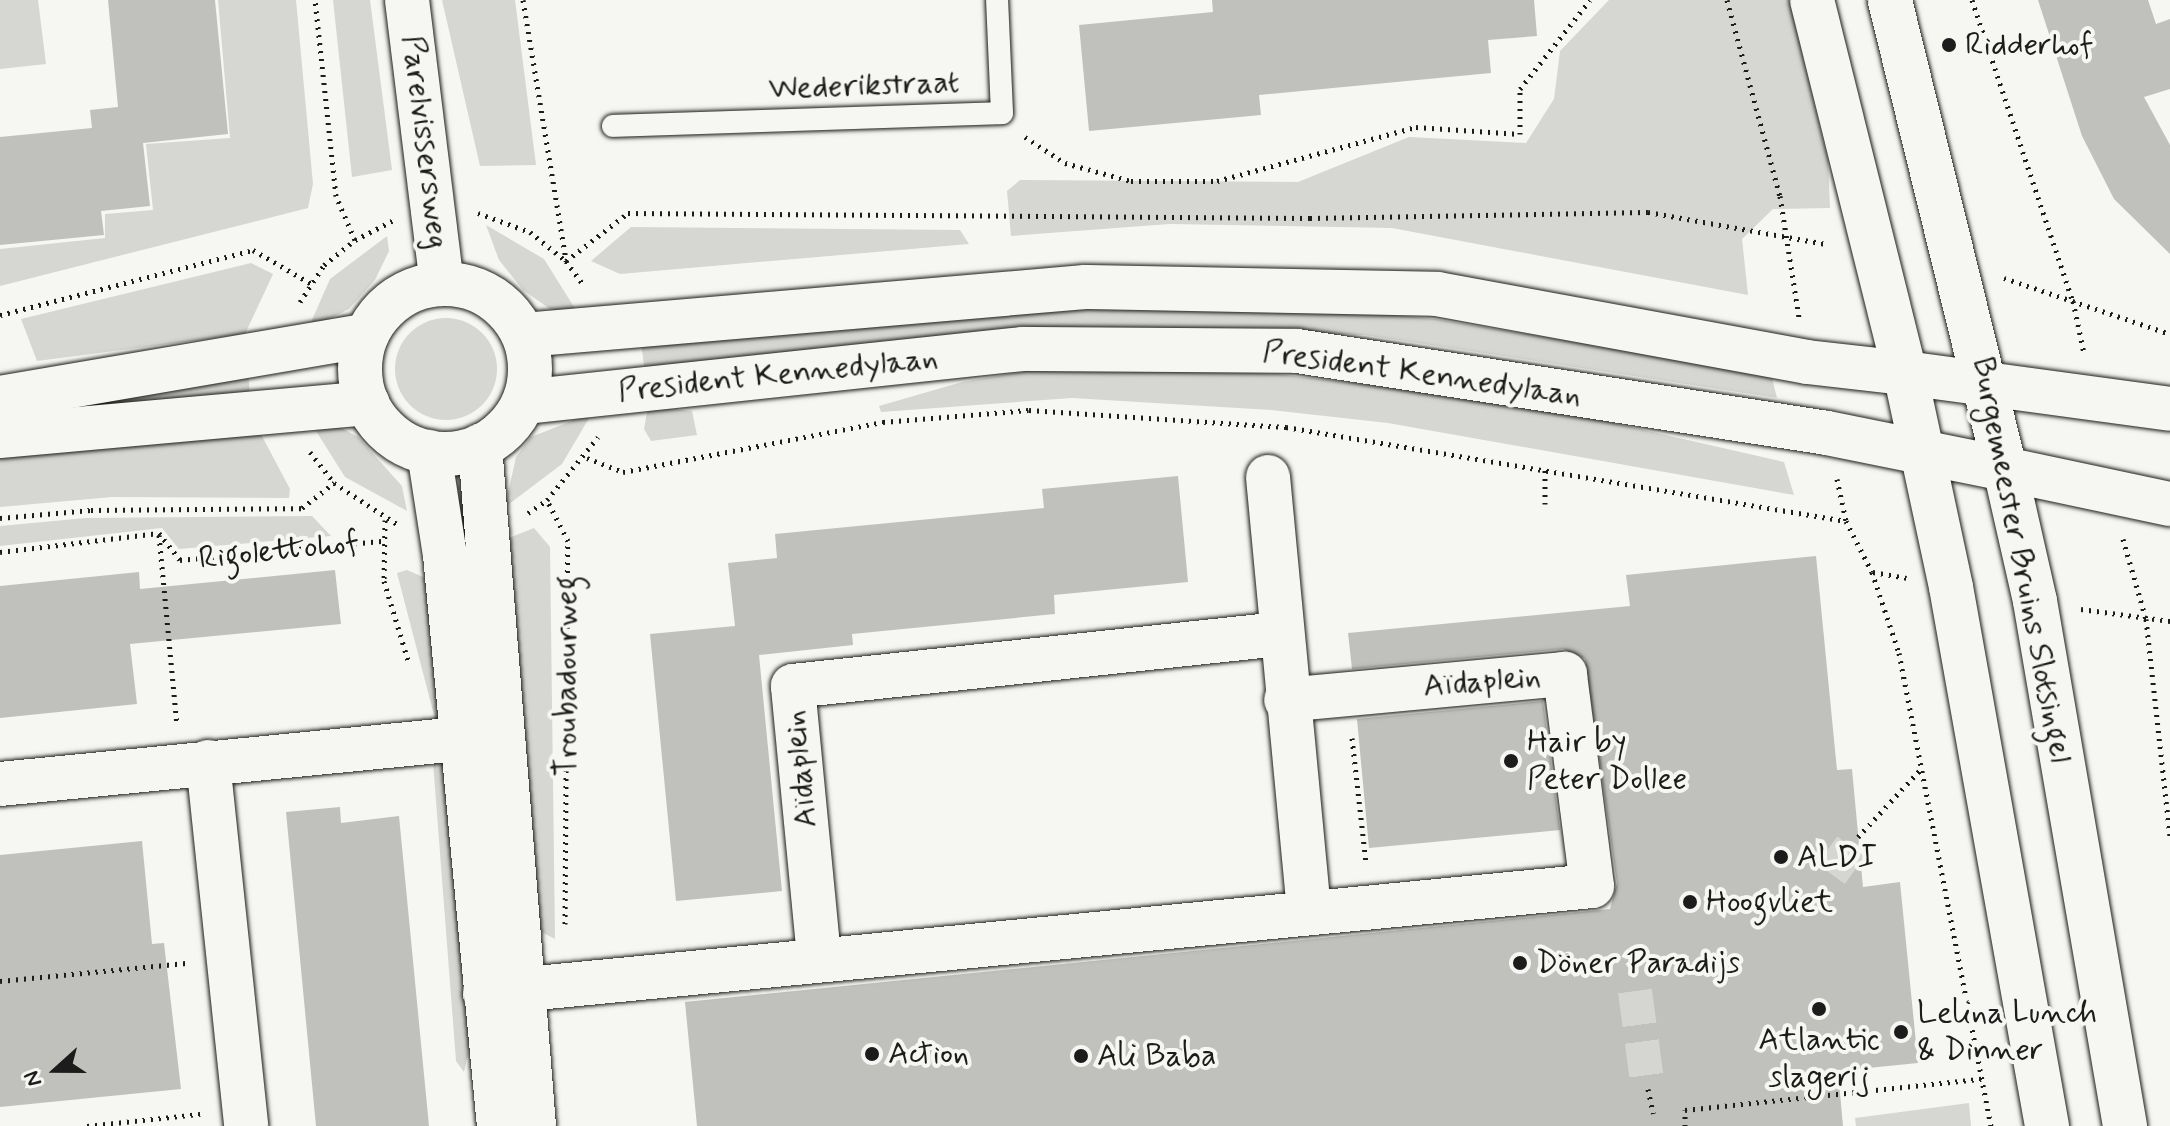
<!DOCTYPE html>
<html>
<head>
<meta charset="utf-8">
<style>
  body { margin:0 }
  #map { position:relative; width:2170px; height:1126px; overflow:hidden; background:#f6f6f2; font-family:Mynerve,sans-serif }
  div>[style] { position:absolute }
  .green>* { inset:0; background:#d6d6d2 }
  .round { border-radius:50% }
  .building>* { inset:0; background:#c0c0bd }
  .pedestrian-tunnel>* { height:34px; margin-top:-17px; transform-origin:0; background:repeating-linear-gradient(90deg,#d5d5d2 0 34px,transparent 0 51px) }
  .path>* { height:5px; margin-top:-2.5px; transform-origin:0; background:repeating-linear-gradient(90deg,#1c1c1c 0 2px,transparent 0 8px) }
  .roads { filter:drop-shadow(0 0 2px #1c1c1c) drop-shadow(0 0 2px #1c1c1c) }
  .service>* { height:22px; margin:-11px; padding:0 11px; transform-origin:11px; border-radius:11px; background:#f6f6f2 }
  .minor>* { height:44px; margin:-22px; padding:0 22px; transform-origin:22px; border-radius:22px; background:#f6f6f2 }
  .tertiary>* { height:44px; margin:-22px; padding:0 22px; transform-origin:22px; border-radius:22px; background:#f6f6f2 }
  .tertiary>.ring { margin:-22px; padding:0; box-sizing:content-box; background:none; border:44px solid #f6f6f2; border-radius:50% }
  .secondary>* { height:44px; margin:-22px; padding:0 22px; transform-origin:22px; border-radius:22px; background:#f6f6f2 }
  .dots>* { width:22px; height:22px; translate:-50% -50%; box-sizing:border-box; border:4px solid #f6f6f2; border-radius:50% }
  span { translate:-50% -50%; white-space:nowrap; text-align:center; line-height:1.15; -webkit-text-stroke:8px #f6f6f2; paint-order:stroke }
  .poi-label { font-size:32px; color:#1c1c1c }
  .left { translate:0 -50%; text-align:left }
  .street-label { font-size:32px; color:#1c1c1c }
  .north { position:absolute; left:16px; top:1030px; width:80px; height:80px; -webkit-text-stroke:6px #f6f6f2; paint-order:stroke; rotate:249deg; font-size:22px; font-weight:700; line-height:32px; text-align:center; color:#1c1c1c }
  .north::after { content:''; display:block; margin:auto; width:28px; height:36px; background:#1c1c1c; clip-path:polygon(50% 0,100% 100%,50% 72%,0 100%) }
</style>
</head>
<body>
<div id="map">
  <div class="green">
    <div style="clip-path:polygon(0 0,38px 0,46px 64px,0 69px)"></div>
    <div style="clip-path:polygon(218px 0,296px 0,313px 184px,308px 208px,0 286px,0 249px,105px 238px,105px 214px,153px 210px,146px 144px,230px 138px)"></div>
    <div style="clip-path:polygon(333px 0,370px 0,392px 170px,352px 177px)"></div>
    <div style="clip-path:polygon(442px 0,515px 0,536px 165px,480px 166px)"></div>
    <div style="clip-path:polygon(1609px 0,1789px 0,1828px 160px,1830px 208px,1773px 209px,1742px 239px,1748px 295px,1392px 228px,1169px 224px,1011px 236px,1007px 191px,1020px 180px,1298px 182px,1409px 137px,1526px 143px,1554px 99px,1560px 51px)"></div>
    <div style="clip-path:polygon(486px 225px,544px 259px,579px 315px,550px 309px,523px 290px,499px 260px)"></div>
    <div style="clip-path:polygon(631px 227px,960px 230px,969px 244px,620px 274px,591px 261px)"></div>
    <div style="clip-path:polygon(387px 236px,389px 251px,375px 280px,349px 309px,308px 329px,330px 279px)"></div>
    <div style="clip-path:polygon(251px 263px,273px 274px,245px 334px,37px 361px,21px 319px)"></div>
    <div style="clip-path:polygon(1064px 304px,1334px 309px,1435px 319px,1771px 374px,1777px 398px,1365px 335px,1182px 328px,1076px 332px,645px 373px,641px 342px)"></div>
    <div class="round" style="left:395px;top:318px;width:102px;height:102px"></div>
    <div style="clip-path:polygon(1067px 364px,1277px 374px,1529px 404px,1784px 462px,1794px 495px,1388px 423px,1271px 410px,1072px 398px,881px 412px,879px 406px,962px 382px)"></div>
    <div style="clip-path:polygon(248px 371px,250px 396px,25px 418px)"></div>
    <div style="clip-path:polygon(648px 407px,692px 411px,697px 435px,651px 441px,644px 429px)"></div>
    <div style="clip-path:polygon(592px 413px,562px 464px,505px 507px,516px 457px,531px 437px)"></div>
    <div style="clip-path:polygon(255px 423px,290px 489px,289px 498px,112px 497px,0 507px,0 449px)"></div>
    <div style="clip-path:polygon(311px 423px,334px 424px,358px 437px,402px 486px,407px 511px,345px 477px)"></div>
    <div style="clip-path:polygon(312px 516px,331px 536px,179px 549px,162px 528px,0 546px,0 526px,86px 518px)"></div>
    <div style="clip-path:polygon(534px 528px,550px 547px,555px 939px,532px 927px,501px 541px)"></div>
    <div style="clip-path:polygon(407px 570px,430px 580px,444px 718px,435px 719px,397px 573px)"></div>
    <div style="clip-path:polygon(433px 762px,445px 762px,475px 1022px,464px 1072px,456px 1061px)"></div>
    <div style="clip-path:polygon(1969px 1103px,1971px 1126px,1856px 1126px,1855px 1118px)"></div>
  </div>
  <div class="building">
    <div style="clip-path:polygon(108px 0,215px 0,228px 134px,143px 143px,150px 206px,101px 211px,104px 235px,0 245px,0 137px,92px 128px,90px 110px,118px 107px)"></div>
    <div style="clip-path:polygon(1212px 0,1534px 0,1537px 36px,1488px 40px,1491px 73px,1259px 95px,1261px 115px,1089px 131px,1079px 25px,1213px 12px)"></div>
    <div style="clip-path:polygon(2038px 0,2148px 0,2156px 24px,2170px 19px,2170px 89px,2144px 97px,2170px 145px,2170px 254px,2114px 199px,2082px 136px)"></div>
    <div style="clip-path:polygon(1178px 476px,1188px 582px,1054px 595px,1055px 614px,852px 634px,853px 645px,759px 655px,782px 891px,676px 901px,650px 634px,735px 626px,728px 563px,777px 558px,775px 534px,1044px 508px,1042px 489px)"></div>
    <div style="clip-path:polygon(1816px 556px,1837px 770px,1852px 769px,1863px 887px,1900px 882px,1918px 1063px,1838px 1071px,1843px 1126px,697px 1126px,685px 1002px,1610px 909px,1617px 883px,1585px 659px,1563px 649px,1352px 669px,1348px 633px,1630px 606px,1626px 575px)"></div>
    <div style="clip-path:polygon(335px 570px,341px 624px,130px 644px,137px 704px,0 718px,0 586px,139px 572px,140px 589px)"></div>
    <div style="clip-path:polygon(1543px 701px,1560px 830px,1369px 848px,1357px 719px)"></div>
    <div style="clip-path:polygon(340px 807px,341px 823px,399px 816px,429px 1126px,316px 1126px,286px 812px)"></div>
    <div style="clip-path:polygon(142px 841px,152px 944px,164px 943px,181px 1089px,0 1107px,0 855px)"></div>
  </div>
  <div class="pedestrian-tunnel">
    <div style="left:1831px;top:874px;width:46px;rotate:-53.9deg"></div>
    <div style="left:1635px;top:991px;width:99px;rotate:82.4deg"></div>
  </div>
  <div class="path">
    <div style="left:523px;top:0;width:265px;rotate:80.6deg"></div>
    <div style="left:566px;top:261px;width:31px;rotate:54deg"></div>
    <div style="left:1727px;top:0;width:203px;rotate:74.9deg"></div>
    <div style="left:1780px;top:196px;width:123px;rotate:81.1deg"></div>
    <div style="left:1972px;top:0;width:317px;rotate:71.5deg"></div>
    <div style="left:2073px;top:301px;width:53px;rotate:78.1deg"></div>
    <div style="left:1025px;top:137px;width:48px;rotate:33deg"></div>
    <div style="left:1065px;top:163px;width:68px;rotate:15.3deg"></div>
    <div style="left:1131px;top:181px;width:86px"></div>
    <div style="left:1217px;top:181px;width:206px;rotate:-15.2deg"></div>
    <div style="left:1416px;top:127px;width:104px;rotate:3.9deg"></div>
    <div style="left:1520px;top:134px;width:45px;rotate:-90deg"></div>
    <div style="left:1520px;top:89px;width:113px;rotate:-51.8deg"></div>
    <div style="left:478px;top:213px;width:55px;rotate:20.1deg"></div>
    <div style="left:530px;top:232px;width:46px;rotate:38.9deg"></div>
    <div style="left:566px;top:261px;width:78px;rotate:-37.7deg"></div>
    <div style="left:628px;top:213px;width:682px;rotate:0.42deg"></div>
    <div style="left:1310px;top:218px;width:338px;rotate:-1deg"></div>
    <div style="left:1648px;top:212px;width:181px;rotate:10.2deg"></div>
    <div style="left:355px;top:240px;width:42px;rotate:-27.2deg"></div>
    <div style="left:2004px;top:278px;width:175px;rotate:18.6deg"></div>
    <div style="left:300px;top:302px;width:44px;rotate:-57deg"></div>
    <div style="left:324px;top:265px;width:40px;rotate:-39deg"></div>
    <div style="left:355px;top:240px;width:48px;rotate:-113.4deg"></div>
    <div style="left:336px;top:196px;width:197px;rotate:-96.1deg"></div>
    <div style="left:0;top:315px;width:261px;rotate:-14.4deg"></div>
    <div style="left:253px;top:250px;width:68px;rotate:30deg"></div>
    <div style="left:310px;top:452px;width:39px;rotate:52deg"></div>
    <div style="left:587px;top:458px;width:39px;rotate:21deg"></div>
    <div style="left:623px;top:472px;width:265px;rotate:-10.9deg"></div>
    <div style="left:883px;top:422px;width:146px;rotate:-4.7deg"></div>
    <div style="left:1029px;top:410px;width:258px;rotate:3.8deg"></div>
    <div style="left:1286px;top:427px;width:568px;rotate:9.53deg"></div>
    <div style="left:1837px;top:479px;width:43px;rotate:77.9deg"></div>
    <div style="left:1846px;top:521px;width:57px;rotate:63deg"></div>
    <div style="left:1872px;top:572px;width:85px;rotate:71.6deg"></div>
    <div style="left:1899px;top:653px;width:482px;rotate:79deg"></div>
    <div style="left:1545px;top:504px;width:39px;rotate:-90deg"></div>
    <div style="left:528px;top:513px;width:23px;rotate:-34deg"></div>
    <div style="left:0;top:518px;width:91px;rotate:-5deg"></div>
    <div style="left:91px;top:510px;width:211px;rotate:-0.5deg"></div>
    <div style="left:302px;top:508px;width:41px;rotate:-38deg"></div>
    <div style="left:334px;top:483px;width:75px;rotate:33.1deg"></div>
    <div style="left:385px;top:520px;width:61px;rotate:90.9deg"></div>
    <div style="left:384px;top:581px;width:83px;rotate:73.1deg"></div>
    <div style="left:159px;top:535px;width:190px;rotate:84.6deg"></div>
    <div style="left:2123px;top:539px;width:83px;rotate:74deg"></div>
    <div style="left:2146px;top:619px;width:219px;rotate:83.7deg"></div>
    <div style="left:0;top:552px;width:160px;rotate:-6.8deg"></div>
    <div style="left:159px;top:533px;width:34px;rotate:52deg"></div>
    <div style="left:180px;top:560px;width:202px;rotate:-5.4deg"></div>
    <div style="left:1873px;top:572px;width:34px;rotate:10deg"></div>
    <div style="left:2081px;top:609px;width:90px;rotate:7.7deg"></div>
    <div style="left:1352px;top:738px;width:126px;rotate:83.6deg"></div>
    <div style="left:1858px;top:837px;width:93px;rotate:-47.2deg"></div>
    <div style="left:565px;top:924px;width:383px;rotate:-89.6deg"></div>
    <div style="left:568px;top:541px;width:46px;rotate:-117.1deg"></div>
    <div style="left:547px;top:500px;width:81px;rotate:-51deg"></div>
    <div style="left:0;top:981px;width:187px;rotate:-5.5deg"></div>
    <div style="left:1648px;top:1089px;width:25px;rotate:78deg"></div>
    <div style="left:87px;top:1126px;width:114px;rotate:-6.1deg"></div>
    <div style="left:1685px;top:1126px;width:16px;rotate:-90deg"></div>
    <div style="left:1685px;top:1110px;width:298px;rotate:-6deg"></div>
  </div>
  <div class="roads">
    <div class="service">
      <div style="left:613px;top:126px;width:389px;rotate:-1.9deg"></div>
      <div style="left:1002px;top:113px;width:113px;rotate:-92.5deg"></div>
    </div>
    <div class="minor">
      <div style="left:407px;top:0;width:286px;rotate:83deg"></div>
      <div style="left:480px;top:446px;width:682px;rotate:85.46deg"></div>
      <div style="left:429px;top:452px;width:104px;rotate:81.2deg"></div>
      <div style="left:445px;top:555px;width:574px;rotate:84.6deg"></div>
      <div style="left:1268px;top:477px;width:435px;rotate:84.6deg"></div>
      <div style="left:208px;top:762px;width:366px;rotate:84deg"></div>
      <div style="left:0;top:784px;width:490px;rotate:-5.6deg"></div>
      <div style="left:819px;top:957px;width:272px;rotate:-95.5deg"></div>
      <div style="left:793px;top:686px;width:489px;rotate:-6.1deg"></div>
      <div style="left:485px;top:993px;width:1112px;rotate:-5.52deg"></div>
      <div style="left:1592px;top:886px;width:214px;rotate:-97.3deg"></div>
      <div style="left:1565px;top:674px;width:280px;rotate:174.7deg"></div>
    </div>
    <div class="tertiary">
      <div class="ring" style="left:360px;top:284px;width:126px;height:126px"></div>
      <div style="left:524px;top:335px;width:563px;rotate:-4.89deg"></div>
      <div style="left:1085px;top:287px;width:352px;rotate:1.1deg"></div>
      <div style="left:1437px;top:294px;width:376px;rotate:10.4deg"></div>
      <div style="left:1807px;top:362px;width:99px;rotate:6.4deg"></div>
      <div style="left:1905px;top:373px;width:384px;rotate:-104deg"></div>
      <div style="left:0;top:398px;width:372px;rotate:-9.7deg"></div>
      <div style="left:524px;top:402px;width:501px;rotate:-6.07deg"></div>
      <div style="left:1022px;top:349px;width:275px;rotate:0.4deg"></div>
      <div style="left:1297px;top:351px;width:536px;rotate:8.79deg"></div>
      <div style="left:1827px;top:433px;width:182px;rotate:11.4deg"></div>
      <div style="left:2005px;top:469px;width:483px;rotate:-103.8deg"></div>
      <div style="left:0;top:436px;width:369px;rotate:-5.1deg"></div>
    </div>
    <div class="secondary">
      <div style="left:2047px;top:1126px;width:547px;rotate:-100.1deg"></div>
      <div style="left:1951px;top:587px;width:219px;rotate:-102.1deg"></div>
      <div style="left:1905px;top:373px;width:267px;rotate:7.7deg"></div>
      <div style="left:2125px;top:1126px;width:533px;rotate:-99.73deg"></div>
      <div style="left:2035px;top:601px;width:135px;rotate:-102.8deg"></div>
      <div style="left:2005px;top:469px;width:169px;rotate:12deg"></div>
    </div>
  </div>
  <div class="dots">
    <div style="left:1949px;top:45px;background:#1c1c1c"></div>
    <div style="left:1511px;top:761px;background:#1c1c1c"></div>
    <div style="left:1781px;top:857px;background:#1c1c1c"></div>
    <div style="left:1690px;top:902px;background:#1c1c1c"></div>
    <div style="left:1520px;top:963px;background:#1c1c1c"></div>
    <div style="left:1819px;top:1009px;background:#1c1c1c"></div>
    <div style="left:1901px;top:1032px;background:#1c1c1c"></div>
    <div style="left:872px;top:1054px;background:#1c1c1c"></div>
    <div style="left:1081px;top:1056px;background:#1c1c1c"></div>
  </div>
  <div class="poi-label">
    <span class="left" style="left:1965px;top:45px">Ridderhof</span>
    <span class="left" style="left:1527px;top:761px">Hair by<br>Peter Dollee</span>
    <span class="left" style="left:1797px;top:857px">ALDI</span>
    <span class="left" style="left:1706px;top:902px">Hoogvliet</span>
    <span class="left" style="left:1536px;top:963px">Döner Paradijs</span>
    <span class="left" style="left:1917px;top:1032px">Lelina Lunch<br>&amp; Dinner</span>
    <span style="left:1819px;top:1059px">Atlantic<br>slagerij</span>
    <span class="left" style="left:888px;top:1054px">Action</span>
    <span class="left" style="left:1097px;top:1056px">Ali Baba</span>
  </div>
  <div class="street-label">
    <span style="left:864px;top:86px;rotate:-2deg">Wederikstraat</span>
    <span style="left:425px;top:142px;rotate:83deg">Parelvissersweg</span>
    <span style="left:1422px;top:374px;rotate:8deg">President Kennedylaan</span>
    <span style="left:778px;top:375px;rotate:-6deg">President Kennedylaan</span>
    <span style="left:279px;top:551px;rotate:-6deg">Rigolettohof</span>
    <span style="left:2021px;top:560px;rotate:79deg">Burgemeester Bruins Slotsingel</span>
    <span style="left:567px;top:676px;rotate:-90deg">Troubadourweg</span>
    <span style="left:1482px;top:682px;rotate:-5deg">Aïdaplein</span>
    <span style="left:801px;top:769px;rotate:-96deg">Aïdaplein</span>
  </div>
  <div class="north">N</div>
</div>
</body>
</html>
